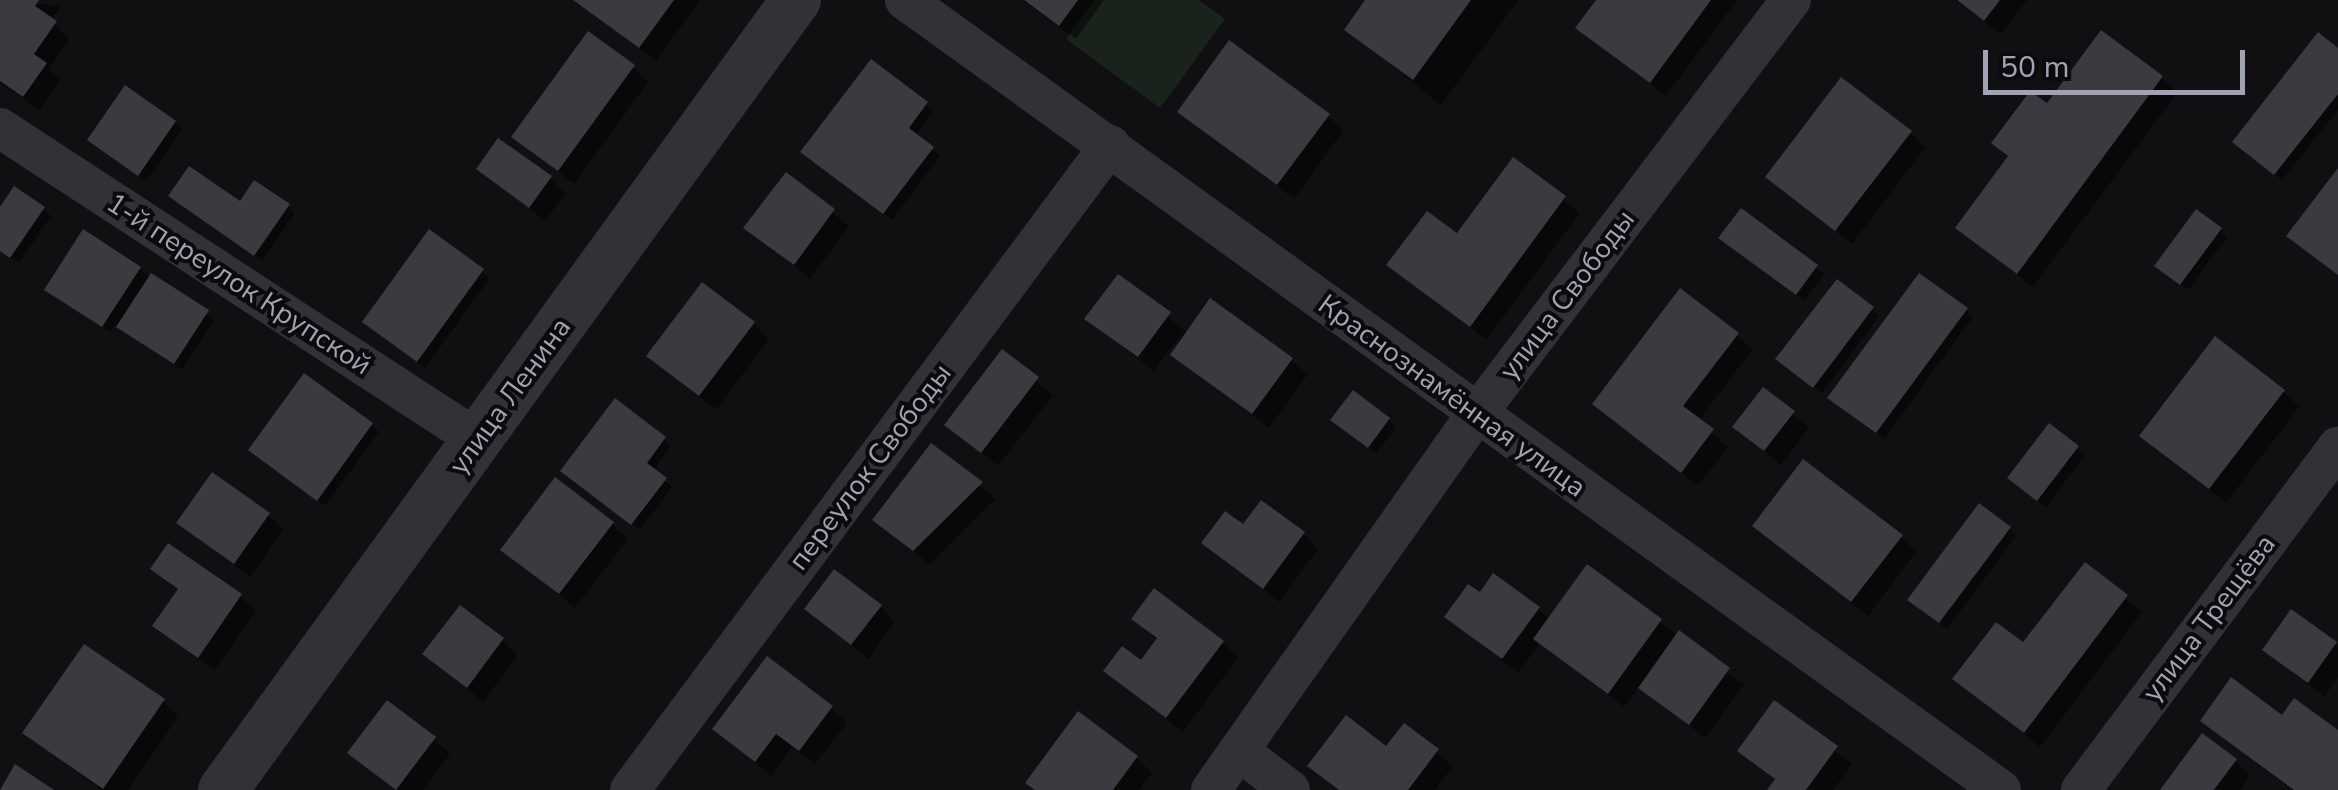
<!DOCTYPE html>
<html>
<head>
<meta charset="utf-8">
<style>
  body { margin:0 }
  #map { position:relative; width:2338px; height:790px; overflow:hidden; background:#101012; font-family:"Nunito Sans",sans-serif }
  div>[style] { position:absolute }
  .green>* { inset:0; background:#1a221c }
  .shadow>* { inset:0; background:#0007 }
  .building>* { inset:0; background:#3a3a40 }
  .minor>* { height:40px; margin:-20px; padding:0 20px; transform-origin:20px; border-radius:20px; background:#313137 }
  .tertiary>* { height:50px; margin:-25px; padding:0 25px; transform-origin:25px; border-radius:25px; background:#313137 }
  span { translate:-50% -50%; white-space:nowrap; text-align:center; line-height:1.15; -webkit-text-stroke:8px #0b0b0d; paint-order:stroke }
  .street-label { font-size:28px; color:#a0a3b4 }
  .scale { position:absolute; left:1983px; top:50px; width:262px; height:45px; box-sizing:border-box; border:5px solid #a0a3b4; border-top:0; padding-left:12px; font-size:30px; line-height:35px; white-space:nowrap; color:#a0a3b4; -webkit-text-stroke:8px #0b0b0d; paint-order:stroke }
</style>
</head>
<body>
<div id="map">
  <div class="green">
    <div style="clip-path:polygon(1094px 0,1199px 0,1225px 19px,1160px 108px,1066px 39px)"></div>
  </div>
  <div class="shadow">
    <div style="clip-path:polygon(0 0,61px 6px,51px 20px,70px 39px,49px 69px,60px 80px,40px 110px,0 83px)"></div>
    <div style="clip-path:polygon(573px 0,700px 0,656px 61px)"></div>
    <div style="clip-path:polygon(1022px 0,1104px 0,1076px 39px)"></div>
    <div style="clip-path:polygon(1369px 0,1518px 0,1441px 105px,1347px 29px)"></div>
    <div style="clip-path:polygon(1599px 0,1737px 0,1666px 96px,1579px 28px)"></div>
    <div style="clip-path:polygon(1955px 0,2027px 0,2001px 34px)"></div>
    <div style="clip-path:polygon(2338px 51px,2338px 110px,2282px 180px,2242px 149px)"></div>
    <div style="clip-path:polygon(871px 62px,934px 111px,915px 136px,940px 156px,892px 220px,811px 159px)"></div>
    <div style="clip-path:polygon(633px 67px,648px 82px,574px 184px,514px 137px)"></div>
    <div style="clip-path:polygon(2161px 77px,2177px 93px,2033px 287px,1958px 228px,2009px 158px,1995px 143px,2047px 107px)"></div>
    <div style="clip-path:polygon(1180px 111px,1328px 116px,1343px 131px,1294px 199px)"></div>
    <div style="clip-path:polygon(175px 123px,182px 130px,146px 181px,90px 140px)"></div>
    <div style="clip-path:polygon(1910px 133px,1925px 148px,1852px 244px,1768px 177px)"></div>
    <div style="clip-path:polygon(1513px 160px,1580px 213px,1486px 340px,1389px 265px,1457px 236px)"></div>
    <div style="clip-path:polygon(479px 169px,550px 178px,565px 194px,545px 221px)"></div>
    <div style="clip-path:polygon(786px 175px,849px 226px,810px 279px,747px 227px)"></div>
    <div style="clip-path:polygon(171px 196px,288px 206px,295px 213px,262px 261px)"></div>
    <div style="clip-path:polygon(43px 209px,51px 216px,19px 263px,0 251px,0 211px)"></div>
    <div style="clip-path:polygon(1741px 212px,1824px 274px,1804px 301px,1728px 245px)"></div>
    <div style="clip-path:polygon(2220px 230px,2227px 237px,2188px 290px,2164px 273px)"></div>
    <div style="clip-path:polygon(430px 233px,490px 278px,425px 368px,372px 329px)"></div>
    <div style="clip-path:polygon(139px 269px,214px 320px,182px 370px,116px 323px,110px 332px,54px 296px)"></div>
    <div style="clip-path:polygon(1119px 277px,1188px 333px,1291px 360px,1307px 375px,1269px 428px,1173px 354px,1184px 330px,1154px 371px,1088px 319px)"></div>
    <div style="clip-path:polygon(1872px 309px,1879px 316px,1822px 393px,1786px 366px)"></div>
    <div style="clip-path:polygon(1966px 310px,1973px 317px,1884px 439px,1838px 405px)"></div>
    <div style="clip-path:polygon(754px 324px,769px 339px,716px 410px,649px 356px)"></div>
    <div style="clip-path:polygon(1737px 335px,1752px 350px,1698px 421px,1728px 447px,1698px 486px,1595px 404px)"></div>
    <div style="clip-path:polygon(1002px 353px,1053px 395px,998px 466px,947px 425px)"></div>
    <div style="clip-path:polygon(1763px 390px,1809px 428px,1781px 465px,1736px 427px)"></div>
    <div style="clip-path:polygon(2284px 392px,2299px 407px,2226px 503px,2142px 436px)"></div>
    <div style="clip-path:polygon(1389px 420px,1396px 427px,1376px 454px,1341px 427px)"></div>
    <div style="clip-path:polygon(372px 425px,379px 432px,325px 506px,258px 457px)"></div>
    <div style="clip-path:polygon(664px 439px,671px 446px,653px 471px,672px 487px,640px 530px,570px 478px)"></div>
    <div style="clip-path:polygon(931px 446px,996px 499px,930px 565px,875px 519px)"></div>
    <div style="clip-path:polygon(2077px 448px,2085px 455px,2046px 507px,2017px 485px)"></div>
    <div style="clip-path:polygon(268px 515px,283px 530px,250px 577px,179px 523px)"></div>
    <div style="clip-path:polygon(612px 524px,628px 539px,575px 608px,504px 550px)"></div>
    <div style="clip-path:polygon(1755px 526px,1901px 537px,1916px 552px,1868px 616px)"></div>
    <div style="clip-path:polygon(1243px 528px,1303px 534px,1318px 549px,1279px 602px,1205px 542px)"></div>
    <div style="clip-path:polygon(2009px 528px,2016px 536px,1947px 629px,1918px 607px)"></div>
    <div style="clip-path:polygon(2085px 565px,2142px 612px,2040px 747px,1955px 678px,2024px 646px)"></div>
    <div style="clip-path:polygon(153px 568px,240px 596px,256px 611px,214px 671px,156px 626px,179px 592px)"></div>
    <div style="clip-path:polygon(1588px 568px,1744px 685px,1705px 738px,1640px 686px,1624px 707px,1540px 643px,1518px 673px,1447px 617px,1480px 595px,1538px 609px,1550px 620px)"></div>
    <div style="clip-path:polygon(880px 607px,895px 622px,868px 659px,807px 609px)"></div>
    <div style="clip-path:polygon(2292px 612px,2338px 646px,2338px 677px,2324px 697px,2265px 650px)"></div>
    <div style="clip-path:polygon(1134px 619px,1223px 643px,1238px 658px,1183px 732px,1106px 670px,1141px 663px,1158px 641px)"></div>
    <div style="clip-path:polygon(502px 640px,518px 655px,483px 702px,425px 654px)"></div>
    <div style="clip-path:polygon(163px 701px,178px 717px,128px 790px,101px 790px,25px 733px)"></div>
    <div style="clip-path:polygon(1775px 703px,1852px 764px,1833px 790px,1770px 790px,1776px 781px,1740px 751px)"></div>
    <div style="clip-path:polygon(831px 708px,847px 723px,815px 764px,792px 747px,771px 776px,715px 729px)"></div>
    <div style="clip-path:polygon(2283px 718px,2338px 733px,2338px 790px,2292px 790px,2203px 721px)"></div>
    <div style="clip-path:polygon(1405px 726px,1453px 766px,1435px 790px,1338px 790px,1310px 766px,1387px 749px)"></div>
    <div style="clip-path:polygon(434px 739px,450px 754px,423px 790px,395px 790px,351px 753px)"></div>
    <div style="clip-path:polygon(1137px 758px,1152px 773px,1139px 790px,1036px 790px)"></div>
    <div style="clip-path:polygon(2235px 760px,2250px 776px,2240px 790px,2164px 790px)"></div>
  </div>
  <div class="building">
    <div style="clip-path:polygon(0 0,39px 0,35px 6px,57px 21px,34px 54px,47px 63px,23px 97px,0 81px)"></div>
    <div style="clip-path:polygon(573px 0,674px 0,639px 48px)"></div>
    <div style="clip-path:polygon(1024px 0,1078px 0,1059px 26px)"></div>
    <div style="clip-path:polygon(1365px 0,1471px 0,1413px 80px,1344px 30px)"></div>
    <div style="clip-path:polygon(1596px 0,1711px 0,1650px 83px,1575px 28px)"></div>
    <div style="clip-path:polygon(1957px 0,2000px 0,1984px 21px)"></div>
    <div style="clip-path:polygon(2101px 30px,2163px 76px,2017px 274px,1955px 228px,2008px 156px,1991px 143px,2030px 91px,2047px 103px)"></div>
    <div style="clip-path:polygon(588px 31px,635px 65px,558px 171px,511px 137px)"></div>
    <div style="clip-path:polygon(2318px 32px,2338px 48px,2338px 94px,2274px 175px,2232px 142px)"></div>
    <div style="clip-path:polygon(1229px 40px,1330px 114px,1277px 185px,1177px 112px)"></div>
    <div style="clip-path:polygon(871px 59px,928px 102px,909px 128px,934px 147px,883px 214px,800px 152px)"></div>
    <div style="clip-path:polygon(1841px 77px,1912px 131px,1835px 231px,1765px 177px)"></div>
    <div style="clip-path:polygon(125px 85px,176px 121px,138px 176px,87px 140px)"></div>
    <div style="clip-path:polygon(498px 138px,552px 176px,529px 208px,476px 169px)"></div>
    <div style="clip-path:polygon(1513px 157px,1566px 196px,1470px 327px,1386px 265px,1427px 211px,1457px 233px)"></div>
    <div style="clip-path:polygon(189px 166px,240px 201px,254px 180px,290px 204px,254px 256px,168px 196px)"></div>
    <div style="clip-path:polygon(2338px 168px,2338px 275px,2286px 236px)"></div>
    <div style="clip-path:polygon(786px 172px,835px 209px,794px 265px,743px 228px)"></div>
    <div style="clip-path:polygon(14px 186px,45px 207px,10px 258px,0 251px,0 207px)"></div>
    <div style="clip-path:polygon(1741px 208px,1818px 265px,1796px 295px,1718px 238px)"></div>
    <div style="clip-path:polygon(2196px 209px,2222px 228px,2180px 285px,2154px 266px)"></div>
    <div style="clip-path:polygon(83px 229px,141px 267px,102px 327px,44px 290px)"></div>
    <div style="clip-path:polygon(429px 229px,484px 269px,417px 362px,362px 322px)"></div>
    <div style="clip-path:polygon(151px 273px,209px 310px,174px 364px,116px 327px)"></div>
    <div style="clip-path:polygon(1919px 273px,1968px 308px,1876px 433px,1827px 398px)"></div>
    <div style="clip-path:polygon(1118px 274px,1171px 312px,1138px 357px,1084px 319px)"></div>
    <div style="clip-path:polygon(1837px 279px,1874px 307px,1813px 388px,1775px 359px)"></div>
    <div style="clip-path:polygon(702px 282px,755px 322px,699px 396px,646px 356px)"></div>
    <div style="clip-path:polygon(1680px 288px,1739px 333px,1683px 406px,1714px 429px,1681px 473px,1592px 404px)"></div>
    <div style="clip-path:polygon(1210px 298px,1293px 358px,1252px 414px,1170px 355px)"></div>
    <div style="clip-path:polygon(2215px 336px,2285px 390px,2209px 489px,2139px 436px)"></div>
    <div style="clip-path:polygon(1002px 349px,1039px 377px,981px 453px,944px 425px)"></div>
    <div style="clip-path:polygon(304px 373px,373px 423px,317px 501px,248px 450px)"></div>
    <div style="clip-path:polygon(1763px 387px,1795px 411px,1764px 451px,1732px 427px)"></div>
    <div style="clip-path:polygon(1353px 390px,1390px 418px,1368px 448px,1330px 420px)"></div>
    <div style="clip-path:polygon(615px 398px,666px 437px,647px 463px,667px 478px,631px 525px,560px 471px)"></div>
    <div style="clip-path:polygon(2049px 423px,2079px 446px,2037px 501px,2007px 478px)"></div>
    <div style="clip-path:polygon(931px 443px,983px 482px,913px 551px,872px 520px)"></div>
    <div style="clip-path:polygon(1803px 459px,1903px 535px,1851px 602px,1752px 526px)"></div>
    <div style="clip-path:polygon(212px 472px,270px 513px,234px 564px,176px 523px)"></div>
    <div style="clip-path:polygon(555px 477px,614px 522px,559px 594px,500px 550px)"></div>
    <div style="clip-path:polygon(1261px 500px,1305px 532px,1263px 589px,1201px 543px,1225px 511px,1243px 524px)"></div>
    <div style="clip-path:polygon(1979px 503px,2011px 527px,1939px 623px,1907px 600px)"></div>
    <div style="clip-path:polygon(168px 543px,242px 594px,198px 658px,152px 626px,178px 589px,150px 569px)"></div>
    <div style="clip-path:polygon(2085px 562px,2128px 595px,2024px 733px,1952px 679px,1996px 622px,2023px 642px)"></div>
    <div style="clip-path:polygon(1587px 564px,1662px 619px,1608px 694px,1533px 639px)"></div>
    <div style="clip-path:polygon(834px 569px,882px 605px,851px 645px,804px 609px)"></div>
    <div style="clip-path:polygon(1493px 573px,1540px 607px,1502px 659px,1444px 617px,1468px 584px,1480px 592px)"></div>
    <div style="clip-path:polygon(1154px 588px,1224px 641px,1166px 718px,1103px 671px,1122px 646px,1141px 660px,1157px 638px,1131px 619px)"></div>
    <div style="clip-path:polygon(460px 605px,504px 638px,467px 688px,422px 654px)"></div>
    <div style="clip-path:polygon(2291px 609px,2337px 642px,2308px 683px,2262px 650px)"></div>
    <div style="clip-path:polygon(1679px 630px,1730px 668px,1689px 725px,1638px 688px)"></div>
    <div style="clip-path:polygon(84px 644px,165px 699px,103px 789px,22px 733px)"></div>
    <div style="clip-path:polygon(767px 656px,833px 706px,799px 751px,776px 734px,755px 762px,712px 729px)"></div>
    <div style="clip-path:polygon(2231px 677px,2282px 715px,2294px 698px,2338px 730px,2338px 790px,2294px 790px,2200px 721px)"></div>
    <div style="clip-path:polygon(387px 700px,436px 737px,396px 790px,347px 753px)"></div>
    <div style="clip-path:polygon(1774px 700px,1838px 746px,1806px 790px,1767px 790px,1775px 779px,1737px 751px)"></div>
    <div style="clip-path:polygon(1078px 711px,1138px 756px,1113px 790px,1035px 790px,1025px 783px)"></div>
    <div style="clip-path:polygon(1346px 715px,1386px 746px,1404px 723px,1439px 749px,1408px 790px,1339px 790px,1307px 766px)"></div>
    <div style="clip-path:polygon(2202px 733px,2237px 759px,2214px 790px,2160px 790px)"></div>
    <div style="clip-path:polygon(15px 764px,54px 790px,0 790px)"></div>
  </div>
  <div class="minor">
    <div style="left:905px;top:0;width:1351px;rotate:35.78deg"></div>
    <div style="left:0;top:128px;width:571px;rotate:33.13deg"></div>
    <div style="left:1239px;top:751px;width:64px;rotate:37.4deg"></div>
    <div style="left:630px;top:790px;width:804px;rotate:-53.34deg"></div>
    <div style="left:1211px;top:790px;width:459px;rotate:-54.8deg"></div>
    <div style="left:1476px;top:415px;width:521px;rotate:-52.8deg"></div>
    <div style="left:2081px;top:790px;width:429px;rotate:-53.2deg"></div>
  </div>
  <div class="tertiary">
    <div style="left:223px;top:790px;width:976px;rotate:-54.05deg"></div>
  </div>
  <div class="street-label">
    <span style="left:239px;top:284px;rotate:33deg">1-й переулок Крупской</span>
    <span style="left:1567px;top:295px;rotate:-53deg">улица Свободы</span>
    <span style="left:510px;top:396px;rotate:-54deg">улица Ленина</span>
    <span style="left:1452px;top:396px;rotate:36deg">Краснознамённая улица</span>
    <span style="left:870px;top:467px;rotate:-53deg">переулок Свободы</span>
    <span style="left:2209px;top:618px;rotate:-53deg">улица Трещёва</span>
  </div>
  <div class="scale">50 m</div>
</div>
</body>
</html>
